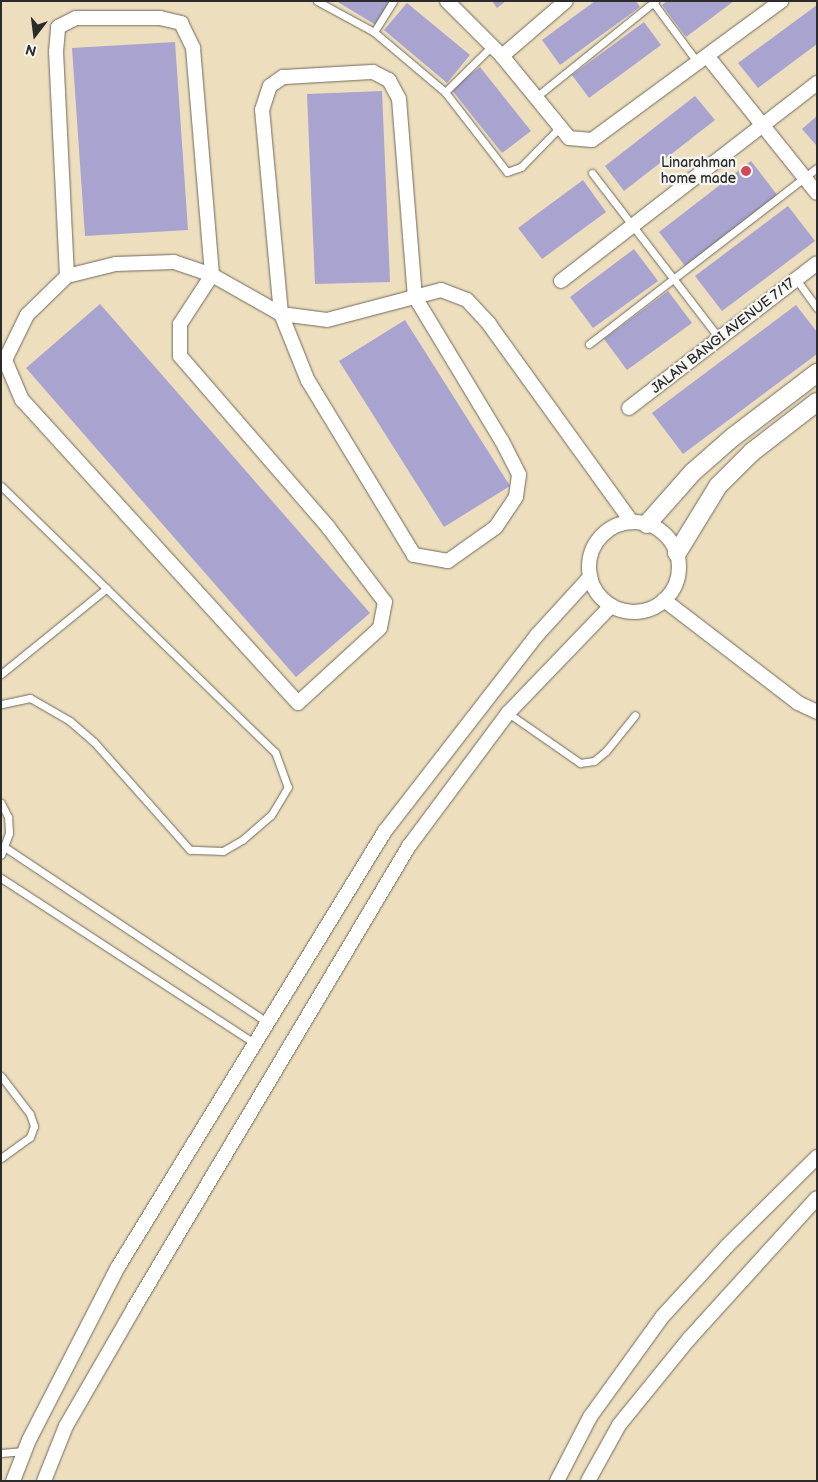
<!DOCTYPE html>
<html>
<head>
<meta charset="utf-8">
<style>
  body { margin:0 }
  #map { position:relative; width:818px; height:1482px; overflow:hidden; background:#eddfbd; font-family:"Balsamiq Sans",sans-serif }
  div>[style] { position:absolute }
  .building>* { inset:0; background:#a8a3cf }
  .roads { filter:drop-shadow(0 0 1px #6f6a5e) drop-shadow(0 0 1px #6f6a5e) }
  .service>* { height:7px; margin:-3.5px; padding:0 3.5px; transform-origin:3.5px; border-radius:3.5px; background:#fff }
  .minor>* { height:14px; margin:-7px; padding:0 7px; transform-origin:7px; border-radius:7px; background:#fff }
  .minor>.ring { margin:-7px; padding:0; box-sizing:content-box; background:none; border:14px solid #fff; border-radius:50% }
  .tertiary>* { height:18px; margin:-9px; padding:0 9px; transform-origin:9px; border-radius:9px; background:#fff }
  .dots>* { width:14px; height:14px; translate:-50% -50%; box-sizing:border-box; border:2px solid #f6f6f2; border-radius:50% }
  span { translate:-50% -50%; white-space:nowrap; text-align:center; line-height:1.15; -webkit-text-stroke:4.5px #f6f6f2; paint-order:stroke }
  .poi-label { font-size:14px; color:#2b2b2b }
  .right { translate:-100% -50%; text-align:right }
  .street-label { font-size:14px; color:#2b2b2b }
  .frame { position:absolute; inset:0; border:2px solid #2b2b2b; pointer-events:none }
  .north { position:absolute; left:10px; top:10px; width:50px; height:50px; -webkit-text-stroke:4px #f6f6f2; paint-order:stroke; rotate:195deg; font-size:14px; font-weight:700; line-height:20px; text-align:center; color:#2b2b2b }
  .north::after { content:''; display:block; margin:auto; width:18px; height:22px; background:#2b2b2b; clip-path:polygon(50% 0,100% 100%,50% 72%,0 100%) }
</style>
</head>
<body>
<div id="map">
  <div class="building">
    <div style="clip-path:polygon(336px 1px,390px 1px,376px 25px)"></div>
    <div style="clip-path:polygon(492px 1px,506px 1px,497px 8px)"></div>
    <div style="clip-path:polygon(595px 1px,636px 1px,640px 7px,560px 65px,542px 40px)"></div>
    <div style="clip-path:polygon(667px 1px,734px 1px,686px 37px,662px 5px)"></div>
    <div style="clip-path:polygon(407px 3px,470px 55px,447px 83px,384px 30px)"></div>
    <div style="clip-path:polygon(817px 5px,817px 44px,758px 88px,738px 63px)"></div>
    <div style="clip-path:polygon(644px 22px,661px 45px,589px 98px,572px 75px)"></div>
    <div style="clip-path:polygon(175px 42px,188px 230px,85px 236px,72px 48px)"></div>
    <div style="clip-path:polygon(480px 67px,531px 131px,502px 153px,451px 89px)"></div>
    <div style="clip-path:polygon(382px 91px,390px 282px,315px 284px,307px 94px)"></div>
    <div style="clip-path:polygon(695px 96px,715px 120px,624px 191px,605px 166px)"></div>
    <div style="clip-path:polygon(817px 116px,817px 146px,802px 129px)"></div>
    <div style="clip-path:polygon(751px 161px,778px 196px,685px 266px,659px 232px)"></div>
    <div style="clip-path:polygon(583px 180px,606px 212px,542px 259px,518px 228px)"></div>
    <div style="clip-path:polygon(788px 206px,815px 241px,722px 311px,695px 276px)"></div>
    <div style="clip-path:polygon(634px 249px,658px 281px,593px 328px,570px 297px)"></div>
    <div style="clip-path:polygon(668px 291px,692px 323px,627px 370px,604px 339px)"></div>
    <div style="clip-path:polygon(100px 304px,370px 613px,296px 677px,26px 368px)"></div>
    <div style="clip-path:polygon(796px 305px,817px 332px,817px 354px,683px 454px,652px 413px)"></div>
    <div style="clip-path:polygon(405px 320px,510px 486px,444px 527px,339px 361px)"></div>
  </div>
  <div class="roads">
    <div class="service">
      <div style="left:317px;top:1px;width:65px;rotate:28.5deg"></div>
      <div style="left:374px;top:32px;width:93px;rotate:40.2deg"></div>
      <div style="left:445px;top:92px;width:101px;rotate:52.2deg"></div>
      <div style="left:507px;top:172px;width:15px;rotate:-20deg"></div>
      <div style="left:521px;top:167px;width:56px;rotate:-45.7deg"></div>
      <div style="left:652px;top:1px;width:77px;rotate:53.4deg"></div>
      <div style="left:374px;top:32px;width:36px;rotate:-58deg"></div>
      <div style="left:445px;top:92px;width:66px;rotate:-44.4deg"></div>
      <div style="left:536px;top:97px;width:153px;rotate:-38.9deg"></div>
      <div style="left:592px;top:173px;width:208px;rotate:52.4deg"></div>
      <div style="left:796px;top:279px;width:36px;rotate:54deg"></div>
      <div style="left:589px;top:344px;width:288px;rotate:-37.7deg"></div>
      <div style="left:1px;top:486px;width:382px;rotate:44.2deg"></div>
      <div style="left:275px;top:752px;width:37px;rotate:70deg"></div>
      <div style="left:288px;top:787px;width:33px;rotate:121deg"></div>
      <div style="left:271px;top:815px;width:38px;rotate:139deg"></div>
      <div style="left:242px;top:840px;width:22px;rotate:150deg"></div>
      <div style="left:223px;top:851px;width:33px;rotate:-178deg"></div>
      <div style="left:190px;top:850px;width:144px;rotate:-131.6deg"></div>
      <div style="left:94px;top:742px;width:32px;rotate:-139deg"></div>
      <div style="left:70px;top:721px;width:46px;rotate:-150.1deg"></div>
      <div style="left:30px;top:698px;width:30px;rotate:168deg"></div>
      <div style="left:1px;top:674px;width:136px;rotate:-39.1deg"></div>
      <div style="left:508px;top:713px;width:88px;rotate:34.8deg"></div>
      <div style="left:580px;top:763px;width:14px;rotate:-8deg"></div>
      <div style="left:594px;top:761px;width:16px;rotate:-40deg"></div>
      <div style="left:606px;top:751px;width:46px;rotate:-51.1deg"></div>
      <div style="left:1px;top:803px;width:16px;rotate:63deg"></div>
      <div style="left:8px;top:817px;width:16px;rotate:86deg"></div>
      <div style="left:9px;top:833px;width:23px;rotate:110deg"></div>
      <div style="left:6px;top:848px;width:314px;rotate:33.7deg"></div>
      <div style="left:1px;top:878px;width:302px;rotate:33.1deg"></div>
      <div style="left:1px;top:1076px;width:48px;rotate:52.7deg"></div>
      <div style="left:30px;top:1114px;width:13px;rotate:72deg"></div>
      <div style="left:34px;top:1126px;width:12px;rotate:110deg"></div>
      <div style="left:30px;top:1137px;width:36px;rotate:144deg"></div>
      <div style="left:1px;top:1453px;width:23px;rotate:-5deg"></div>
    </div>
    <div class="minor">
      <div style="left:447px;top:1px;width:78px;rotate:45deg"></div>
      <div style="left:502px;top:56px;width:106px;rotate:50.7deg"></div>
      <div style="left:569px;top:138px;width:23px;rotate:5deg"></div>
      <div style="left:592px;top:140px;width:235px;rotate:-36.3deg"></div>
      <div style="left:502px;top:56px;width:84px;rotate:-40.7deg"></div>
      <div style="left:708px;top:57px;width:174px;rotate:51.3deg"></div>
      <div style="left:373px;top:72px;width:18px;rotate:27deg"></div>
      <div style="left:389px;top:80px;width:21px;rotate:62deg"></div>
      <div style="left:399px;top:99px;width:199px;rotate:85.4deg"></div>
      <div style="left:415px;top:297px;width:168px;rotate:58.9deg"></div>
      <div style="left:502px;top:441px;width:38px;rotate:63deg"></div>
      <div style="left:519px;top:475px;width:22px;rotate:98deg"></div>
      <div style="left:516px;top:497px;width:36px;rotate:124deg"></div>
      <div style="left:496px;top:527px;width:59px;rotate:144.7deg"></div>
      <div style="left:448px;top:561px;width:35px;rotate:-170deg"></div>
      <div style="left:414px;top:555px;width:204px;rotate:-121.3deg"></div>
      <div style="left:308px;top:381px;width:72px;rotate:-111.9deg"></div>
      <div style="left:281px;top:314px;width:205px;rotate:-95.3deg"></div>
      <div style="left:262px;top:110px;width:25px;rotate:-72deg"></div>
      <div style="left:270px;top:86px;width:16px;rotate:-35deg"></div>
      <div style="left:283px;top:77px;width:90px;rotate:-3.2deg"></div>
      <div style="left:67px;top:276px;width:224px;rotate:-92.8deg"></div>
      <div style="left:56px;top:52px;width:25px;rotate:-85deg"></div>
      <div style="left:58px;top:27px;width:20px;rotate:-27deg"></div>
      <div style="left:76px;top:18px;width:84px"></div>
      <div style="left:160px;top:18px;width:22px;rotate:13deg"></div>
      <div style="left:181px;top:23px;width:28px;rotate:64deg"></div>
      <div style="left:193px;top:48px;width:228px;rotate:85.2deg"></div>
      <div style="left:212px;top:275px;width:59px;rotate:123.1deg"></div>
      <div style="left:180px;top:324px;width:32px;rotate:90deg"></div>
      <div style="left:180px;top:356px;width:226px;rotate:49.1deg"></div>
      <div style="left:328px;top:527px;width:94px;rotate:52.8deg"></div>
      <div style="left:385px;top:602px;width:26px;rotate:101deg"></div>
      <div style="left:380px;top:628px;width:111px;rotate:137.6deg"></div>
      <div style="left:298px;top:703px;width:410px;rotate:-132.3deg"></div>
      <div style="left:22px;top:400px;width:43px;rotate:-113deg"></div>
      <div style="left:5px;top:360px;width:50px;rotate:-63.9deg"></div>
      <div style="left:27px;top:315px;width:56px;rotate:-44.3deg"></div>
      <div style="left:67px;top:276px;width:50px;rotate:-13.8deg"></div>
      <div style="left:116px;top:264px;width:58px;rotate:-2deg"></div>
      <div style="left:174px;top:262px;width:40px;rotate:18.9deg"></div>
      <div style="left:212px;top:275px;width:79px;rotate:29.5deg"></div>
      <div style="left:281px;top:314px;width:46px;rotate:7.4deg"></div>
      <div style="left:327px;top:320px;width:118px;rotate:-14.7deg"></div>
      <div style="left:441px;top:290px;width:28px;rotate:21deg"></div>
      <div style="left:467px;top:300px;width:33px;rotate:47deg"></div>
      <div style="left:489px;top:324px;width:244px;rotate:54.2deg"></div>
      <div style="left:561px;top:281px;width:324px;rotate:-37.7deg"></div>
      <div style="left:629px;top:408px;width:237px;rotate:-37.6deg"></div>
      <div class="ring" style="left:589px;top:522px;width:76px;height:76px"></div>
      <div style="left:664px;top:600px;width:169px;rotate:37.5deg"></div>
      <div style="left:798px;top:703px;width:21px;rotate:25deg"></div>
      <div style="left:13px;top:1481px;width:44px;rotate:-68.7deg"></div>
      <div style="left:29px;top:1440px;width:195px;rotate:-62.8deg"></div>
      <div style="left:118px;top:1267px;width:511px;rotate:-58.52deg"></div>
      <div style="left:385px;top:831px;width:248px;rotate:-52.2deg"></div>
      <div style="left:537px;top:635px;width:79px;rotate:-47.6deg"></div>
      <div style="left:44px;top:1481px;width:59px;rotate:-68.2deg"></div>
      <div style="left:66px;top:1426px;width:136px;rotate:-60deg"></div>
      <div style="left:134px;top:1308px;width:538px;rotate:-59.24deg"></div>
      <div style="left:409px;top:846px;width:166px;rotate:-53.3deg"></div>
      <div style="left:508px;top:713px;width:149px;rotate:-46.1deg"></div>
      <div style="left:557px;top:1481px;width:72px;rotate:-62.7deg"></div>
      <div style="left:590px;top:1417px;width:123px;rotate:-54.2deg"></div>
      <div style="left:662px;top:1317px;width:96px;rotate:-47.5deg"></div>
      <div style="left:727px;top:1246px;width:127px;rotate:-44.7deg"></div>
      <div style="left:588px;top:1481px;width:64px;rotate:-61deg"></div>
      <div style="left:619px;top:1425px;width:111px;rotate:-50.9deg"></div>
      <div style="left:689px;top:1339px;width:190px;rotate:-47.8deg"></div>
    </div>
    <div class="tertiary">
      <div style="left:647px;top:524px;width:69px;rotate:-48.5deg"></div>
      <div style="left:693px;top:472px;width:53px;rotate:-41.2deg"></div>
      <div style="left:733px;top:437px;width:106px;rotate:-37.3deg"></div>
      <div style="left:677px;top:553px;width:79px;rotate:-58.5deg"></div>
      <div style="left:718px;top:486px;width:48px;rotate:-45deg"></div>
      <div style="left:752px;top:452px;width:82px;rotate:-37.6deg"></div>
    </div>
  </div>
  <div class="dots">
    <div style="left:746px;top:171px;background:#d1495b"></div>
  </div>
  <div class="poi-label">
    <span class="right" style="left:736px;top:171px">Linarahman<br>home made</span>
  </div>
  <div class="street-label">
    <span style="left:723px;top:336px;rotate:-38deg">JALAN BANGI AVENUE 7/17</span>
  </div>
  <div class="frame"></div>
  <div class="north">N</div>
</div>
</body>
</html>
